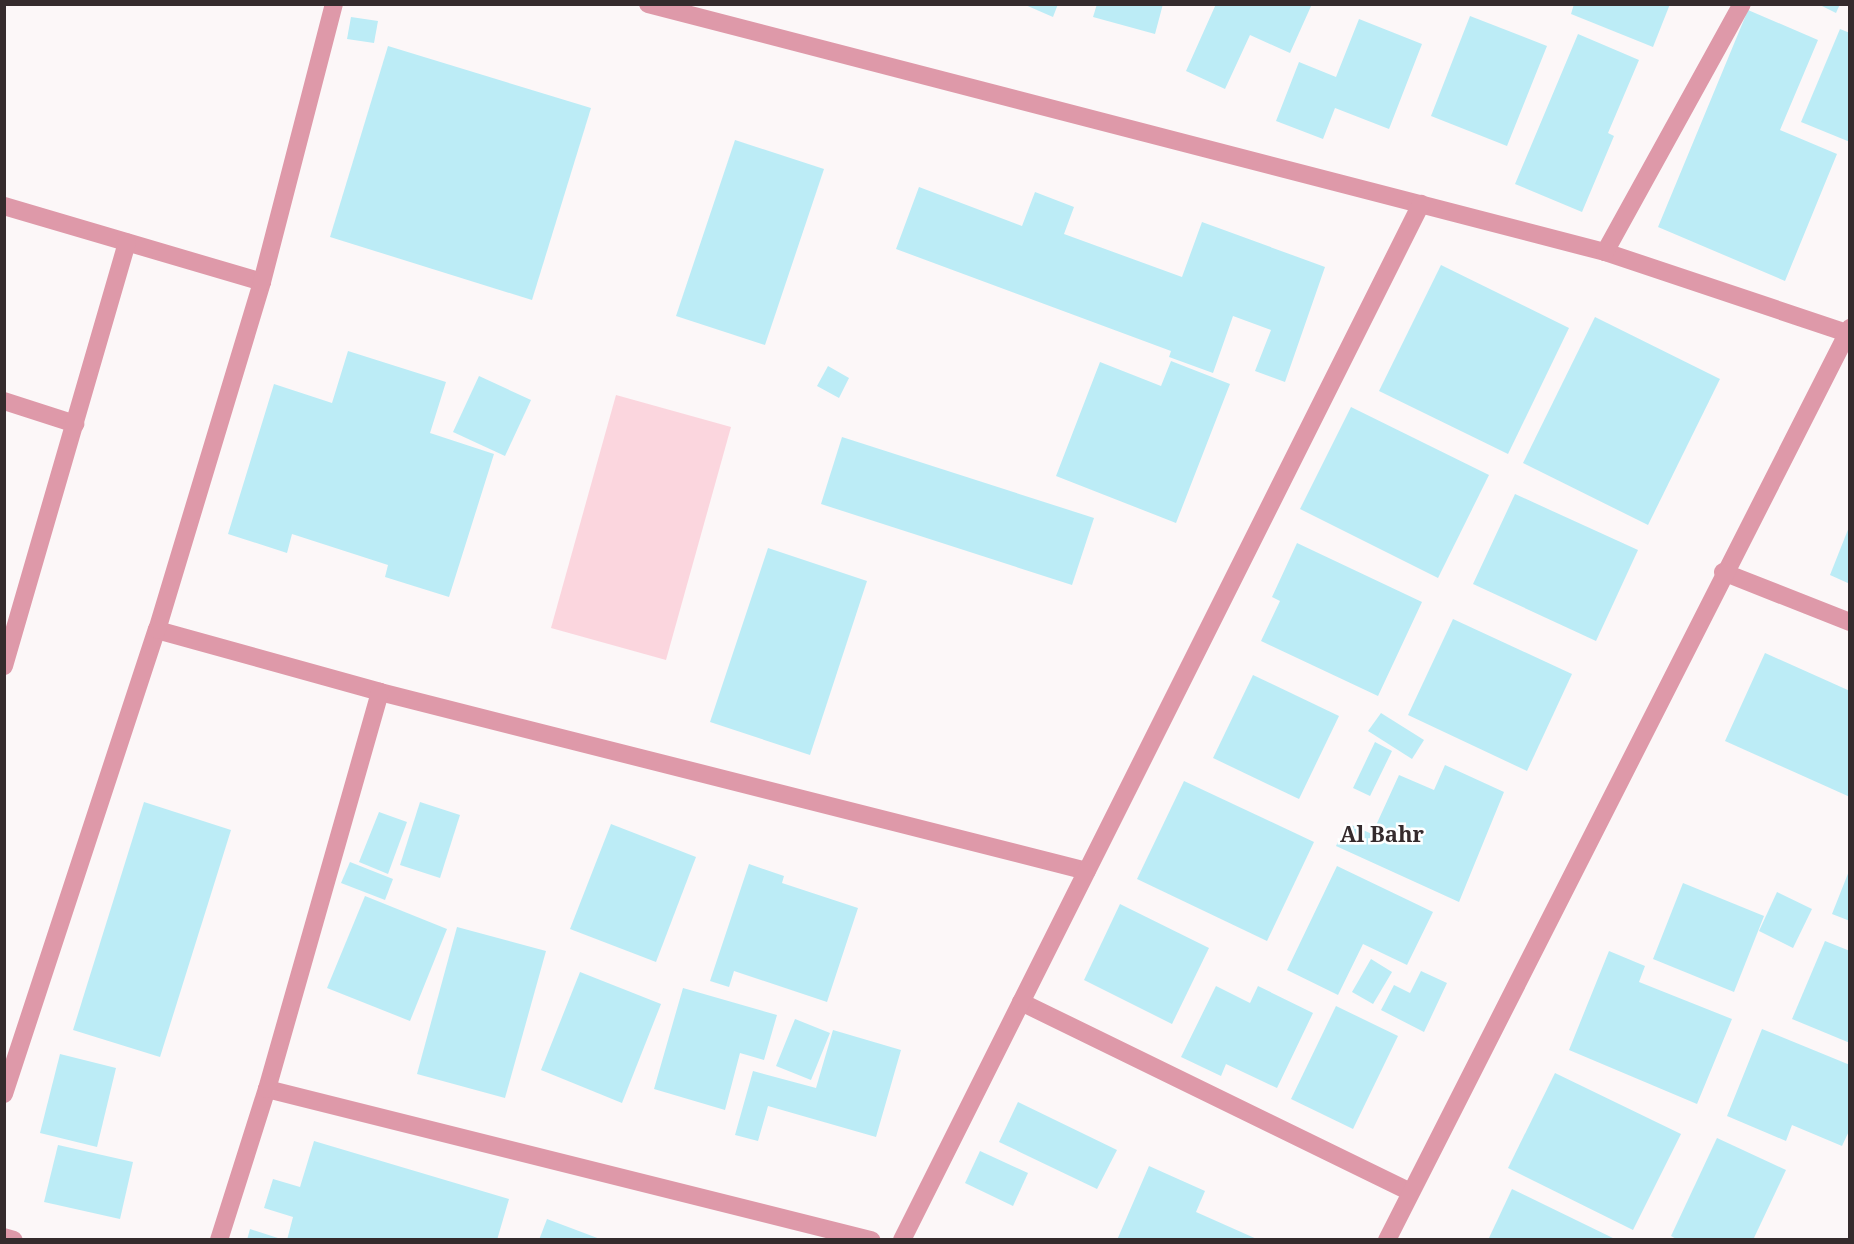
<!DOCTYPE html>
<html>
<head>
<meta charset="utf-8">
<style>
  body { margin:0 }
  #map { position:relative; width:1854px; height:1244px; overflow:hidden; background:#fcf7f8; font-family:"Noto Serif",serif }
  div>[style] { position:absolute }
  .green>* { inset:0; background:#fbd6de }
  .building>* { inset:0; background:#bcecf6 }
  .street>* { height:18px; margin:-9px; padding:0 9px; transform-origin:9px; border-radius:9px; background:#de99a9 }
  span { translate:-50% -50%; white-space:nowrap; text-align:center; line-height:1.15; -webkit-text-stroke:5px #fff; paint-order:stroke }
  .neighbourhood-label { font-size:22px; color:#352b2d; font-weight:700 }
  .frame { position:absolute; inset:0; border:6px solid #352b2d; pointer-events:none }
</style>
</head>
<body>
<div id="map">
  <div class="green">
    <div style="clip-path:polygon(616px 395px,731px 427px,666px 660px,551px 628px)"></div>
  </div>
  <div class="building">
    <div style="clip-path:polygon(1023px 4px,1058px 4px,1053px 17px)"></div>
    <div style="clip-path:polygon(1097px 4px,1163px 4px,1155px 34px,1093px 17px)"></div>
    <div style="clip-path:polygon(1216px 4px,1312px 4px,1290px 53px,1250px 35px,1225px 89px,1186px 71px)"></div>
    <div style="clip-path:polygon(1574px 4px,1670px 4px,1653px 47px,1571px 14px)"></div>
    <div style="clip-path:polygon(1818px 4px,1840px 4px,1836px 13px)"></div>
    <div style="clip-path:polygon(1748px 10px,1818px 40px,1780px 130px,1837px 154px,1785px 281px,1658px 227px)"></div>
    <div style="clip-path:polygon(1470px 16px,1547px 46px,1507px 146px,1431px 116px)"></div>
    <div style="clip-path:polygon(351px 17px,378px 21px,374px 43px,347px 39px)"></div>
    <div style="clip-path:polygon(1359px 19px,1422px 44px,1389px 129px,1335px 108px,1323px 139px,1276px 121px,1299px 62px,1336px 77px)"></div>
    <div style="clip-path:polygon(1840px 29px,1850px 33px,1850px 142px,1801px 122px)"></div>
    <div style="clip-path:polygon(1578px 34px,1639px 60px,1608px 133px,1614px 136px,1582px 212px,1515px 184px)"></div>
    <div style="clip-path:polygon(388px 46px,591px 108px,532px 300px,330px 237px)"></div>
    <div style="clip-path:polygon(735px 140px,824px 169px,765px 345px,676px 316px)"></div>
    <div style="clip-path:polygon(919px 187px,1022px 226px,1035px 192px,1074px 207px,1064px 234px,1182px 277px,1202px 222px,1325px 267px,1285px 382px,1255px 371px,1271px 330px,1233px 316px,1213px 373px,1169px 357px,1171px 351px,896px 249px)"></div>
    <div style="clip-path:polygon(1441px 265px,1569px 328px,1508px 454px,1379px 391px)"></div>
    <div style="clip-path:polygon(1595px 317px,1720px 379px,1648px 525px,1523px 463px)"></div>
    <div style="clip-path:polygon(348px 351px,446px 382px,430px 433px,494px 454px,449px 597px,385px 577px,388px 565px,292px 534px,287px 553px,228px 534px,274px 384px,332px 403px)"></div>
    <div style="clip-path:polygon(1171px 361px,1230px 384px,1176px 523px,1056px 476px,1100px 362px,1161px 386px)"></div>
    <div style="clip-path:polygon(828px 366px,849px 378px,839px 398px,817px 386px)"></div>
    <div style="clip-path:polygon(479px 376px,531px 400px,505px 456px,453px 432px)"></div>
    <div style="clip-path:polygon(1351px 407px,1489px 475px,1438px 578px,1300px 509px)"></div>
    <div style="clip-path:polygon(842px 437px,1094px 518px,1072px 585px,821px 504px)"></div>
    <div style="clip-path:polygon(1515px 494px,1638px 550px,1596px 641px,1473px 584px)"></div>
    <div style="clip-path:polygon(1849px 527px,1850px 527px,1850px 584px,1830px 575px)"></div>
    <div style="clip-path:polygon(1297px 543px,1422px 602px,1378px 696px,1261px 641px,1280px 601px,1272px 597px)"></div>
    <div style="clip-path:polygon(768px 548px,867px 581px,810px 755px,710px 722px)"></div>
    <div style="clip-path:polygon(1453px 619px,1572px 674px,1527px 771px,1408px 715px)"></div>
    <div style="clip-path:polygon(1765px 653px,1850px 691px,1850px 797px,1725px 741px)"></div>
    <div style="clip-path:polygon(1253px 675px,1339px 716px,1299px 799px,1213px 758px)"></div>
    <div style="clip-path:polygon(1381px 713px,1424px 740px,1412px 759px,1368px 731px)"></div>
    <div style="clip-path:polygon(1375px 742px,1392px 751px,1370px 796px,1353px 788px)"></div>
    <div style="clip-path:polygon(1445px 765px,1504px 792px,1459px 902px,1336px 846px,1347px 823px,1372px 834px,1399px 775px,1434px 790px)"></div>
    <div style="clip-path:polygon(1184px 781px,1314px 842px,1267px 941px,1137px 879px)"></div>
    <div style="clip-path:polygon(144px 802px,231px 830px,160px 1057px,73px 1030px)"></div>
    <div style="clip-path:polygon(420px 802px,460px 815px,440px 878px,400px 865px)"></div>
    <div style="clip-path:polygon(379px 812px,407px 822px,388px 874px,359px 862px)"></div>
    <div style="clip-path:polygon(611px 824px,696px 857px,656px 962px,570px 929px)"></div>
    <div style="clip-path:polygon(350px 862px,393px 879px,385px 900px,341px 883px)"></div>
    <div style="clip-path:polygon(749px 864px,784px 876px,782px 883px,858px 908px,827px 1002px,734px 971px,729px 987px,710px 981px)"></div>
    <div style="clip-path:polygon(1337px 866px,1433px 912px,1407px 965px,1363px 944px,1338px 995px,1287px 970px)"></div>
    <div style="clip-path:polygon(1849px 871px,1850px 871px,1850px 921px,1832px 914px)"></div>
    <div style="clip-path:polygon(1683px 883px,1764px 916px,1734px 992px,1653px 959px)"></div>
    <div style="clip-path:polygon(1777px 892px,1812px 909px,1793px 948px,1759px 931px)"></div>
    <div style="clip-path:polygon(365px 896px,447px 929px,410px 1021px,327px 988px)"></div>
    <div style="clip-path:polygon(1120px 904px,1209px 948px,1172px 1024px,1084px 980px)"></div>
    <div style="clip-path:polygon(457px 927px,546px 951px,505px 1098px,417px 1074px)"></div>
    <div style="clip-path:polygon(1825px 941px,1850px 951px,1850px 1043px,1792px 1019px)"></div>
    <div style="clip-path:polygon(1609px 951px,1645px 966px,1639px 982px,1732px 1019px,1697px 1104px,1569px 1050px)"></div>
    <div style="clip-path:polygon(1371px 959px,1392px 972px,1373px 1004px,1352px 992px)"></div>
    <div style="clip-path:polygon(1421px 971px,1447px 983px,1424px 1032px,1381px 1010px,1394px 985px,1410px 993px)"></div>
    <div style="clip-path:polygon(580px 972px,661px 1004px,622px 1103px,541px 1070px)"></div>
    <div style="clip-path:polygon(1216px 986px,1250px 1003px,1258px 986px,1313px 1013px,1277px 1088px,1226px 1064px,1221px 1076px,1181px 1057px)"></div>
    <div style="clip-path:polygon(683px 988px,777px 1015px,764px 1060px,740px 1053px,725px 1110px,654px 1089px)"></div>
    <div style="clip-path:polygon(1336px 1006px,1398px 1036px,1353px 1129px,1291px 1099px)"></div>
    <div style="clip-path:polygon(795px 1019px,830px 1033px,811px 1080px,776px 1066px)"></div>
    <div style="clip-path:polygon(1762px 1029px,1850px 1065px,1850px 1129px,1842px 1146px,1792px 1125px,1786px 1141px,1727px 1116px)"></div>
    <div style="clip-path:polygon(833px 1030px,901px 1050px,876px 1137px,768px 1106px,758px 1141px,735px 1135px,753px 1071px,816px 1088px)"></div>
    <div style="clip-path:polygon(60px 1054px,116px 1068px,97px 1147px,40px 1133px)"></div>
    <div style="clip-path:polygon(1555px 1073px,1681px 1134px,1633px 1230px,1508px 1168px)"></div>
    <div style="clip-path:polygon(1018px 1102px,1117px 1150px,1097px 1189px,999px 1142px)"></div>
    <div style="clip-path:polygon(1717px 1138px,1786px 1170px,1753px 1240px,1678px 1240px,1671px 1236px)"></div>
    <div style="clip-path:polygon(314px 1141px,509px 1199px,497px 1240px,287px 1240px,293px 1217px,264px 1208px,273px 1179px,300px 1187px)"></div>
    <div style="clip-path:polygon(58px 1145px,133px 1162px,120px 1219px,44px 1202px)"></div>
    <div style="clip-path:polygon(980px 1151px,1028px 1173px,1013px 1206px,965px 1183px)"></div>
    <div style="clip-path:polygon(1149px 1166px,1205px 1191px,1196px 1212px,1259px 1240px,1117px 1240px)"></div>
    <div style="clip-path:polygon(1512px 1189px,1617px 1240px,1488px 1240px)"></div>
    <div style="clip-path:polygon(547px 1219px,600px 1239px,600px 1240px,539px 1240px)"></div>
    <div style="clip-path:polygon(250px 1229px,281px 1239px,281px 1240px,247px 1240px)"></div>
  </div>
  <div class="street">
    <div style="left:648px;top:4px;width:989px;rotate:14.53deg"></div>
    <div style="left:1605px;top:252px;width:255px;rotate:18.5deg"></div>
    <div style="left:4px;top:206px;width:269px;rotate:16.4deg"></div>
    <div style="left:1605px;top:252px;width:283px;rotate:-61.1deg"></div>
    <div style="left:4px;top:401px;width:75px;rotate:17.9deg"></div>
    <div style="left:1723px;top:572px;width:136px;rotate:21.5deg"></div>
    <div style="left:157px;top:630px;width:231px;rotate:15.5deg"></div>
    <div style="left:380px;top:692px;width:729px;rotate:14.21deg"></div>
    <div style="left:4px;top:666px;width:441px;rotate:-73.8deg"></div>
    <div style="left:1021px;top:1002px;width:433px;rotate:26deg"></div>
    <div style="left:267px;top:1089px;width:623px;rotate:14.04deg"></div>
    <div style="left:4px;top:1094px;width:489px;rotate:-71.8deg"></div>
    <div style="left:157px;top:630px;width:363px;rotate:-73.2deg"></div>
    <div style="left:262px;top:282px;width:287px;rotate:-75.5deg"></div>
    <div style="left:4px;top:1237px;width:10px;rotate:17deg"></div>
    <div style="left:219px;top:1240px;width:158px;rotate:-72.4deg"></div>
    <div style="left:267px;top:1089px;width:413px;rotate:-74.1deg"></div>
    <div style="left:902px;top:1240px;width:1159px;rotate:-63.39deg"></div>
    <div style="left:1387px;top:1240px;width:1023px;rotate:-63.08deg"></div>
  </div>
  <div class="neighbourhood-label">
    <span style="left:1382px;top:834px">Al Bahr</span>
  </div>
  <div class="frame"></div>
</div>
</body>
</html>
